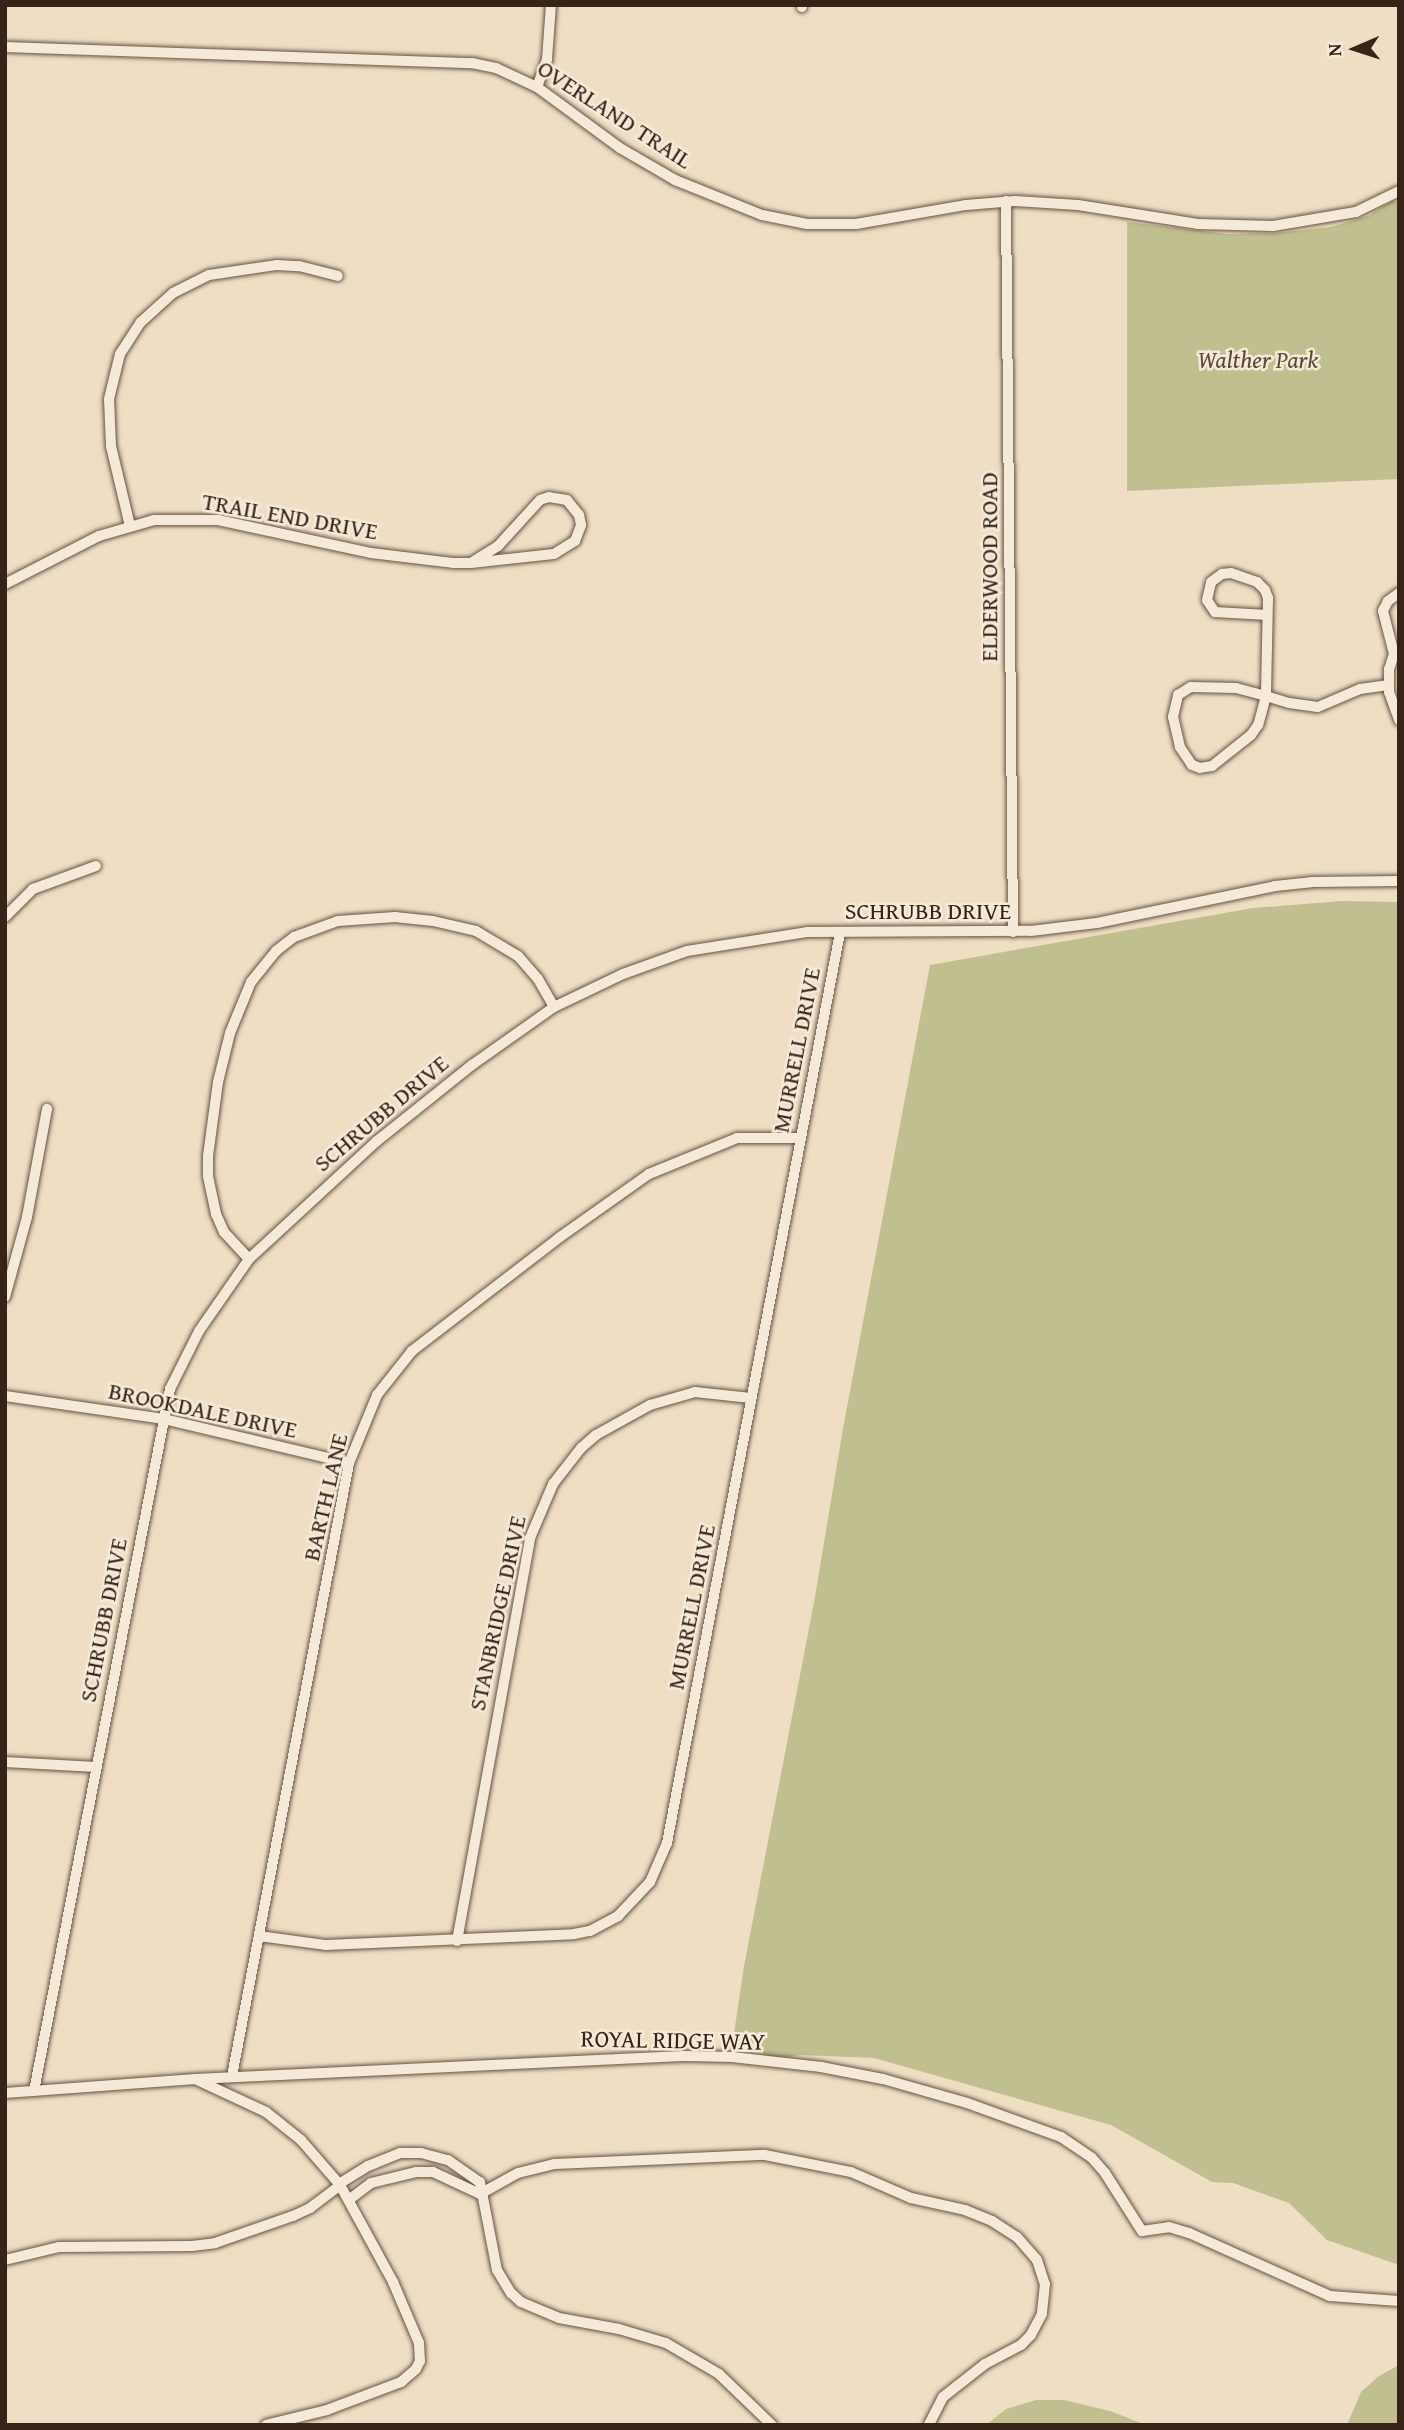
<!DOCTYPE html>
<html>
<head>
<meta charset="utf-8">
<style>
  body { margin:0 }
  #map { position:relative; width:1404px; height:2430px; overflow:hidden; background:#efdec3; font-family:"Gentium Book Plus",serif }
  div>[style] { position:absolute }
  .green>* { inset:0; background:#c0bf8f }
  .roads { filter:drop-shadow(0 0 2px #655243) drop-shadow(0 0 2px #655243) }
  .minor>* { height:10px; margin:-5px; padding:0 5px; transform-origin:5px; border-radius:5px; background:#f5ead8 }
  span { translate:-50% -50%; white-space:nowrap; text-align:center; line-height:1.15; -webkit-text-stroke:5px #f5ead8; paint-order:stroke }
  .street-label { font-size:24px; color:#372318 }
  .park-label { font-size:24px; color:#594a36; font-style:italic }
  .frame { position:absolute; inset:0; border:7px solid #372318; pointer-events:none }
  .north { position:absolute; left:1320px; top:14px; width:70px; height:70px; -webkit-text-stroke:5px #f5ead8; paint-order:stroke; rotate:267deg; font-size:19px; font-weight:700; line-height:28px; text-align:center; color:#372318 }
  .north::after { content:''; display:block; margin:auto; width:24px; height:32px; background:#372318; clip-path:polygon(50% 0,100% 100%,50% 72%,0 100%) }
</style>
</head>
<body>
<div id="map">
  <div class="green">
    <div style="clip-path:polygon(1392px 201px,1399px 201px,1399px 479px,1127px 491px,1127px 222px,1227px 234px,1276px 233px,1331px 227px,1370px 215px)"></div>
    <div style="clip-path:polygon(1342px 901px,1399px 902px,1399px 2265px,1327px 2240px,1289px 2203px,1233px 2183px,1212px 2182px,1111px 2125px,874px 2058px,801px 2055px,778px 2059px,763px 2055px,761px 2044px,733px 2040px,744px 1966px,815px 1597px,842px 1434px,930px 965px,1253px 908px)"></div>
    <div style="clip-path:polygon(1399px 2365px,1399px 2425px,1347px 2425px,1361px 2392px,1379px 2376px)"></div>
    <div style="clip-path:polygon(1036px 2400px,1064px 2400px,1110px 2411px,1146px 2425px,986px 2425px,1006px 2409px)"></div>
  </div>
  <div class="roads">
    <div class="minor">
      <div style="left:802px;top:7px;width:2px;rotate:-90deg"></div>
      <div style="left:5px;top:47px;width:467px;rotate:2deg"></div>
      <div style="left:472px;top:63px;width:25px;rotate:12deg"></div>
      <div style="left:496px;top:68px;width:45px;rotate:24.9deg"></div>
      <div style="left:537px;top:87px;width:103px;rotate:36.3deg"></div>
      <div style="left:620px;top:148px;width:64px;rotate:30.2deg"></div>
      <div style="left:675px;top:180px;width:94px;rotate:21.9deg"></div>
      <div style="left:762px;top:215px;width:46px;rotate:11.3deg"></div>
      <div style="left:807px;top:224px;width:49px"></div>
      <div style="left:856px;top:224px;width:112px;rotate:-9.8deg"></div>
      <div style="left:966px;top:205px;width:49px;rotate:-4.7deg"></div>
      <div style="left:1015px;top:201px;width:63px;rotate:3.6deg"></div>
      <div style="left:1078px;top:205px;width:121px;rotate:9deg"></div>
      <div style="left:1198px;top:224px;width:75px;rotate:1.5deg"></div>
      <div style="left:1273px;top:226px;width:84px;rotate:-9.6deg"></div>
      <div style="left:1356px;top:212px;width:48px;rotate:-26deg"></div>
      <div style="left:537px;top:87px;width:30px;rotate:-70deg"></div>
      <div style="left:547px;top:59px;width:54px;rotate:-85.8deg"></div>
      <div style="left:1006px;top:201px;width:731px;rotate:89.45deg"></div>
      <div style="left:130px;top:526px;width:82px;rotate:-103.4deg"></div>
      <div style="left:111px;top:446px;width:47px;rotate:-92.4deg"></div>
      <div style="left:109px;top:399px;width:46px;rotate:-76.3deg"></div>
      <div style="left:120px;top:354px;width:38px;rotate:-57deg"></div>
      <div style="left:141px;top:322px;width:43px;rotate:-42.2deg"></div>
      <div style="left:173px;top:293px;width:40px;rotate:-26.6deg"></div>
      <div style="left:209px;top:275px;width:69px;rotate:-8.4deg"></div>
      <div style="left:277px;top:265px;width:22px;rotate:3deg"></div>
      <div style="left:299px;top:266px;width:40px;rotate:14.4deg"></div>
      <div style="left:5px;top:584px;width:106px;rotate:-27.1deg"></div>
      <div style="left:99px;top:536px;width:57px;rotate:-16.2deg"></div>
      <div style="left:154px;top:520px;width:64px"></div>
      <div style="left:218px;top:520px;width:157px;rotate:12.2deg"></div>
      <div style="left:371px;top:553px;width:84px;rotate:6.9deg"></div>
      <div style="left:454px;top:563px;width:17px"></div>
      <div style="left:471px;top:563px;width:83px;rotate:-6.2deg"></div>
      <div style="left:554px;top:554px;width:25px;rotate:-32deg"></div>
      <div style="left:575px;top:541px;width:17px;rotate:-69deg"></div>
      <div style="left:581px;top:525px;width:10px;rotate:-101deg"></div>
      <div style="left:579px;top:515px;width:19px;rotate:-129deg"></div>
      <div style="left:567px;top:500px;width:18px;rotate:-171deg"></div>
      <div style="left:549px;top:497px;width:9px;rotate:162deg"></div>
      <div style="left:540px;top:500px;width:62px;rotate:132.4deg"></div>
      <div style="left:498px;top:546px;width:32px;rotate:148deg"></div>
      <div style="left:1399px;top:593px;width:14px;rotate:144deg"></div>
      <div style="left:1388px;top:601px;width:11px;rotate:117deg"></div>
      <div style="left:1383px;top:611px;width:44px;rotate:75.7deg"></div>
      <div style="left:1394px;top:654px;width:16px;rotate:108deg"></div>
      <div style="left:1389px;top:669px;width:23px;rotate:90deg"></div>
      <div style="left:1389px;top:692px;width:30px;rotate:70deg"></div>
      <div style="left:1267px;top:615px;width:52px;rotate:-176.7deg"></div>
      <div style="left:1215px;top:612px;width:14px;rotate:-124deg"></div>
      <div style="left:1207px;top:600px;width:18px;rotate:-77deg"></div>
      <div style="left:1211px;top:582px;width:14px;rotate:-36deg"></div>
      <div style="left:1222px;top:574px;width:9px;rotate:-6deg"></div>
      <div style="left:1231px;top:573px;width:28px;rotate:19deg"></div>
      <div style="left:1257px;top:582px;width:11px;rotate:45deg"></div>
      <div style="left:1265px;top:590px;width:9px;rotate:69deg"></div>
      <div style="left:1268px;top:598px;width:98px;rotate:91.2deg"></div>
      <div style="left:1266px;top:696px;width:30px;rotate:105deg"></div>
      <div style="left:1258px;top:725px;width:12px;rotate:125deg"></div>
      <div style="left:1251px;top:735px;width:50px;rotate:141.5deg"></div>
      <div style="left:1212px;top:766px;width:12px;rotate:171deg"></div>
      <div style="left:1200px;top:768px;width:9px;rotate:-159deg"></div>
      <div style="left:1192px;top:765px;width:22px;rotate:-124deg"></div>
      <div style="left:1180px;top:747px;width:31px;rotate:-103deg"></div>
      <div style="left:1173px;top:717px;width:23px;rotate:-77deg"></div>
      <div style="left:1178px;top:695px;width:15px;rotate:-32deg"></div>
      <div style="left:1191px;top:687px;width:45px;rotate:1.3deg"></div>
      <div style="left:1236px;top:688px;width:31px;rotate:15deg"></div>
      <div style="left:1266px;top:696px;width:24px;rotate:17deg"></div>
      <div style="left:1289px;top:703px;width:29px;rotate:8deg"></div>
      <div style="left:1318px;top:707px;width:46px;rotate:-23.2deg"></div>
      <div style="left:1360px;top:689px;width:29px;rotate:-8deg"></div>
      <div style="left:5px;top:917px;width:40px;rotate:-45deg"></div>
      <div style="left:33px;top:889px;width:67px;rotate:-20.1deg"></div>
      <div style="left:249px;top:1259px;width:37px;rotate:-133deg"></div>
      <div style="left:224px;top:1232px;width:20px;rotate:-114deg"></div>
      <div style="left:216px;top:1214px;width:39px;rotate:-102deg"></div>
      <div style="left:208px;top:1176px;width:20px;rotate:-90deg"></div>
      <div style="left:208px;top:1156px;width:75px;rotate:-82.3deg"></div>
      <div style="left:218px;top:1082px;width:50px;rotate:-76.2deg"></div>
      <div style="left:230px;top:1033px;width:55px;rotate:-67.6deg"></div>
      <div style="left:251px;top:982px;width:40px;rotate:-51deg"></div>
      <div style="left:276px;top:951px;width:23px;rotate:-38deg"></div>
      <div style="left:294px;top:937px;width:47px;rotate:-20deg"></div>
      <div style="left:338px;top:921px;width:57px;rotate:-4deg"></div>
      <div style="left:395px;top:917px;width:38px;rotate:6deg"></div>
      <div style="left:433px;top:921px;width:44px;rotate:13.1deg"></div>
      <div style="left:476px;top:931px;width:49px;rotate:30.8deg"></div>
      <div style="left:518px;top:956px;width:30px;rotate:49deg"></div>
      <div style="left:538px;top:979px;width:32px;rotate:60deg"></div>
      <div style="left:5px;top:1297px;width:83px;rotate:-74.6deg"></div>
      <div style="left:27px;top:1217px;width:110px;rotate:-79.5deg"></div>
      <div style="left:5px;top:1396px;width:161px;rotate:8.2deg"></div>
      <div style="left:164px;top:1419px;width:190px;rotate:13.4deg"></div>
      <div style="left:5px;top:1762px;width:91px;rotate:3.1deg"></div>
      <div style="left:259px;top:1936px;width:68px;rotate:7.7deg"></div>
      <div style="left:326px;top:1945px;width:248px;rotate:-2.5deg"></div>
      <div style="left:574px;top:1934px;width:16px;rotate:-11deg"></div>
      <div style="left:590px;top:1931px;width:32px;rotate:-28deg"></div>
      <div style="left:618px;top:1916px;width:47px;rotate:-46.7deg"></div>
      <div style="left:650px;top:1882px;width:43px;rotate:-66.4deg"></div>
      <div style="left:667px;top:1843px;width:926px;rotate:-79.24deg"></div>
      <div style="left:457px;top:1941px;width:410px;rotate:-79.7deg"></div>
      <div style="left:530px;top:1538px;width:59px;rotate:-66.9deg"></div>
      <div style="left:553px;top:1484px;width:46px;rotate:-52.1deg"></div>
      <div style="left:581px;top:1448px;width:20px;rotate:-41deg"></div>
      <div style="left:596px;top:1435px;width:62px;rotate:-29.1deg"></div>
      <div style="left:650px;top:1405px;width:47px;rotate:-16.1deg"></div>
      <div style="left:695px;top:1392px;width:56px;rotate:6.1deg"></div>
      <div style="left:232px;top:2076px;width:624px;rotate:-79.19deg"></div>
      <div style="left:349px;top:1463px;width:74px;rotate:-67.6deg"></div>
      <div style="left:377px;top:1395px;width:56px;rotate:-51.5deg"></div>
      <div style="left:412px;top:1351px;width:187px;rotate:-37.6deg"></div>
      <div style="left:560px;top:1237px;width:109px;rotate:-35.3deg"></div>
      <div style="left:649px;top:1174px;width:95px;rotate:-22.2deg"></div>
      <div style="left:737px;top:1138px;width:63px"></div>
      <div style="left:195px;top:2079px;width:488px;rotate:-2.7deg"></div>
      <div style="left:682px;top:2056px;width:50px;rotate:1.1deg"></div>
      <div style="left:732px;top:2057px;width:90px;rotate:6.4deg"></div>
      <div style="left:821px;top:2067px;width:63px;rotate:11deg"></div>
      <div style="left:883px;top:2079px;width:87px;rotate:15.9deg"></div>
      <div style="left:967px;top:2103px;width:100px;rotate:19.9deg"></div>
      <div style="left:1061px;top:2137px;width:37px;rotate:34deg"></div>
      <div style="left:1092px;top:2158px;width:20px;rotate:49deg"></div>
      <div style="left:1105px;top:2173px;width:69px;rotate:57.5deg"></div>
      <div style="left:1142px;top:2231px;width:27px;rotate:-8deg"></div>
      <div style="left:1169px;top:2227px;width:21px;rotate:17deg"></div>
      <div style="left:1189px;top:2233px;width:154px;rotate:24.1deg"></div>
      <div style="left:1330px;top:2296px;width:69px;rotate:4.1deg"></div>
      <div style="left:34px;top:2091px;width:715px;rotate:-79.04deg"></div>
      <div style="left:170px;top:1389px;width:65px;rotate:-63.4deg"></div>
      <div style="left:199px;top:1331px;width:88px;rotate:-55.2deg"></div>
      <div style="left:249px;top:1259px;width:174px;rotate:-42.7deg"></div>
      <div style="left:377px;top:1141px;width:122px;rotate:-38.7deg"></div>
      <div style="left:472px;top:1065px;width:100px;rotate:-35.3deg"></div>
      <div style="left:554px;top:1007px;width:76px;rotate:-25.6deg"></div>
      <div style="left:623px;top:974px;width:68px;rotate:-19.8deg"></div>
      <div style="left:687px;top:951px;width:121px;rotate:-9deg"></div>
      <div style="left:807px;top:932px;width:224px;rotate:-0.3deg"></div>
      <div style="left:1031px;top:931px;width:66px;rotate:-6.9deg"></div>
      <div style="left:1097px;top:923px;width:182px;rotate:-11.7deg"></div>
      <div style="left:1275px;top:886px;width:36px;rotate:-6deg"></div>
      <div style="left:1311px;top:882px;width:88px;rotate:-0.7deg"></div>
      <div style="left:5px;top:2093px;width:191px;rotate:-4.2deg"></div>
      <div style="left:195px;top:2079px;width:78px;rotate:24.9deg"></div>
      <div style="left:266px;top:2112px;width:45px;rotate:38.7deg"></div>
      <div style="left:301px;top:2140px;width:60px;rotate:49.1deg"></div>
      <div style="left:340px;top:2185px;width:111px;rotate:61.3deg"></div>
      <div style="left:393px;top:2282px;width:66px;rotate:66.9deg"></div>
      <div style="left:419px;top:2343px;width:18px;rotate:87deg"></div>
      <div style="left:420px;top:2361px;width:9px;rotate:117deg"></div>
      <div style="left:416px;top:2369px;width:20px;rotate:139deg"></div>
      <div style="left:401px;top:2382px;width:79px;rotate:159.3deg"></div>
      <div style="left:327px;top:2410px;width:63px;rotate:166.2deg"></div>
      <div style="left:339px;top:2184px;width:34px;rotate:-32deg"></div>
      <div style="left:368px;top:2166px;width:35px;rotate:-22deg"></div>
      <div style="left:400px;top:2153px;width:21px"></div>
      <div style="left:421px;top:2153px;width:28px;rotate:15deg"></div>
      <div style="left:448px;top:2160px;width:39px;rotate:35deg"></div>
      <div style="left:480px;top:2182px;width:90px;rotate:79.1deg"></div>
      <div style="left:497px;top:2270px;width:27px;rotate:59deg"></div>
      <div style="left:511px;top:2293px;width:13px;rotate:42deg"></div>
      <div style="left:521px;top:2302px;width:41px;rotate:22.8deg"></div>
      <div style="left:559px;top:2318px;width:61px;rotate:10.4deg"></div>
      <div style="left:619px;top:2329px;width:49px;rotate:16.6deg"></div>
      <div style="left:666px;top:2343px;width:61px;rotate:30.3deg"></div>
      <div style="left:719px;top:2374px;width:74px;rotate:43.9deg"></div>
      <div style="left:350px;top:2199px;width:26px;rotate:-37deg"></div>
      <div style="left:371px;top:2183px;width:46px;rotate:-13.7deg"></div>
      <div style="left:416px;top:2172px;width:17px"></div>
      <div style="left:433px;top:2172px;width:52px;rotate:25.1deg"></div>
      <div style="left:480px;top:2194px;width:43px;rotate:-28.9deg"></div>
      <div style="left:518px;top:2173px;width:38px;rotate:-14deg"></div>
      <div style="left:555px;top:2164px;width:210px;rotate:-2.5deg"></div>
      <div style="left:765px;top:2155px;width:88px;rotate:11.2deg"></div>
      <div style="left:851px;top:2172px;width:65px;rotate:23.4deg"></div>
      <div style="left:911px;top:2198px;width:55px;rotate:12.5deg"></div>
      <div style="left:965px;top:2210px;width:29px;rotate:22deg"></div>
      <div style="left:992px;top:2221px;width:30px;rotate:33deg"></div>
      <div style="left:1017px;top:2237px;width:30px;rotate:49deg"></div>
      <div style="left:1037px;top:2260px;width:25px;rotate:72deg"></div>
      <div style="left:1045px;top:2284px;width:30px;rotate:96deg"></div>
      <div style="left:1042px;top:2314px;width:24px;rotate:118deg"></div>
      <div style="left:1031px;top:2335px;width:14px;rotate:135deg"></div>
      <div style="left:1021px;top:2345px;width:41px;rotate:152.2deg"></div>
      <div style="left:985px;top:2364px;width:53px;rotate:141.8deg"></div>
      <div style="left:943px;top:2397px;width:31px;rotate:117deg"></div>
      <div style="left:5px;top:2260px;width:56px;rotate:-13.5deg"></div>
      <div style="left:59px;top:2247px;width:133px;rotate:-0.4deg"></div>
      <div style="left:192px;top:2246px;width:23px;rotate:-7deg"></div>
      <div style="left:215px;top:2243px;width:83px;rotate:-19.1deg"></div>
      <div style="left:293px;top:2216px;width:19px;rotate:-25deg"></div>
      <div style="left:310px;top:2208px;width:38px;rotate:-37deg"></div>
    </div>
  </div>
  <div class="street-label">
    <span style="left:615px;top:114px;rotate:33deg">OVERLAND TRAIL</span>
    <span style="left:290px;top:516px;rotate:10deg">TRAIL END DRIVE</span>
    <span style="left:989px;top:567px;rotate:-90deg">ELDERWOOD ROAD</span>
    <span style="left:928px;top:911px">SCHRUBB DRIVE</span>
    <span style="left:796px;top:1050px;rotate:-79deg">MURRELL DRIVE</span>
    <span style="left:381px;top:1113px;rotate:-40deg">SCHRUBB DRIVE</span>
    <span style="left:203px;top:1410px;rotate:12deg">BROOKDALE DRIVE</span>
    <span style="left:325px;top:1497px;rotate:-77deg">BARTH LANE</span>
    <span style="left:691px;top:1607px;rotate:-79deg">MURRELL DRIVE</span>
    <span style="left:497px;top:1613px;rotate:-78deg">STANBRIDGE DRIVE</span>
    <span style="left:103px;top:1620px;rotate:-79deg">SCHRUBB DRIVE</span>
    <span style="left:673px;top:2040px;rotate:1deg">ROYAL RIDGE WAY</span>
  </div>
  <div class="park-label">
    <span style="left:1258px;top:360px">Walther Park</span>
  </div>
  <div class="frame"></div>
  <div class="north">N</div>
</div>
</body>
</html>
